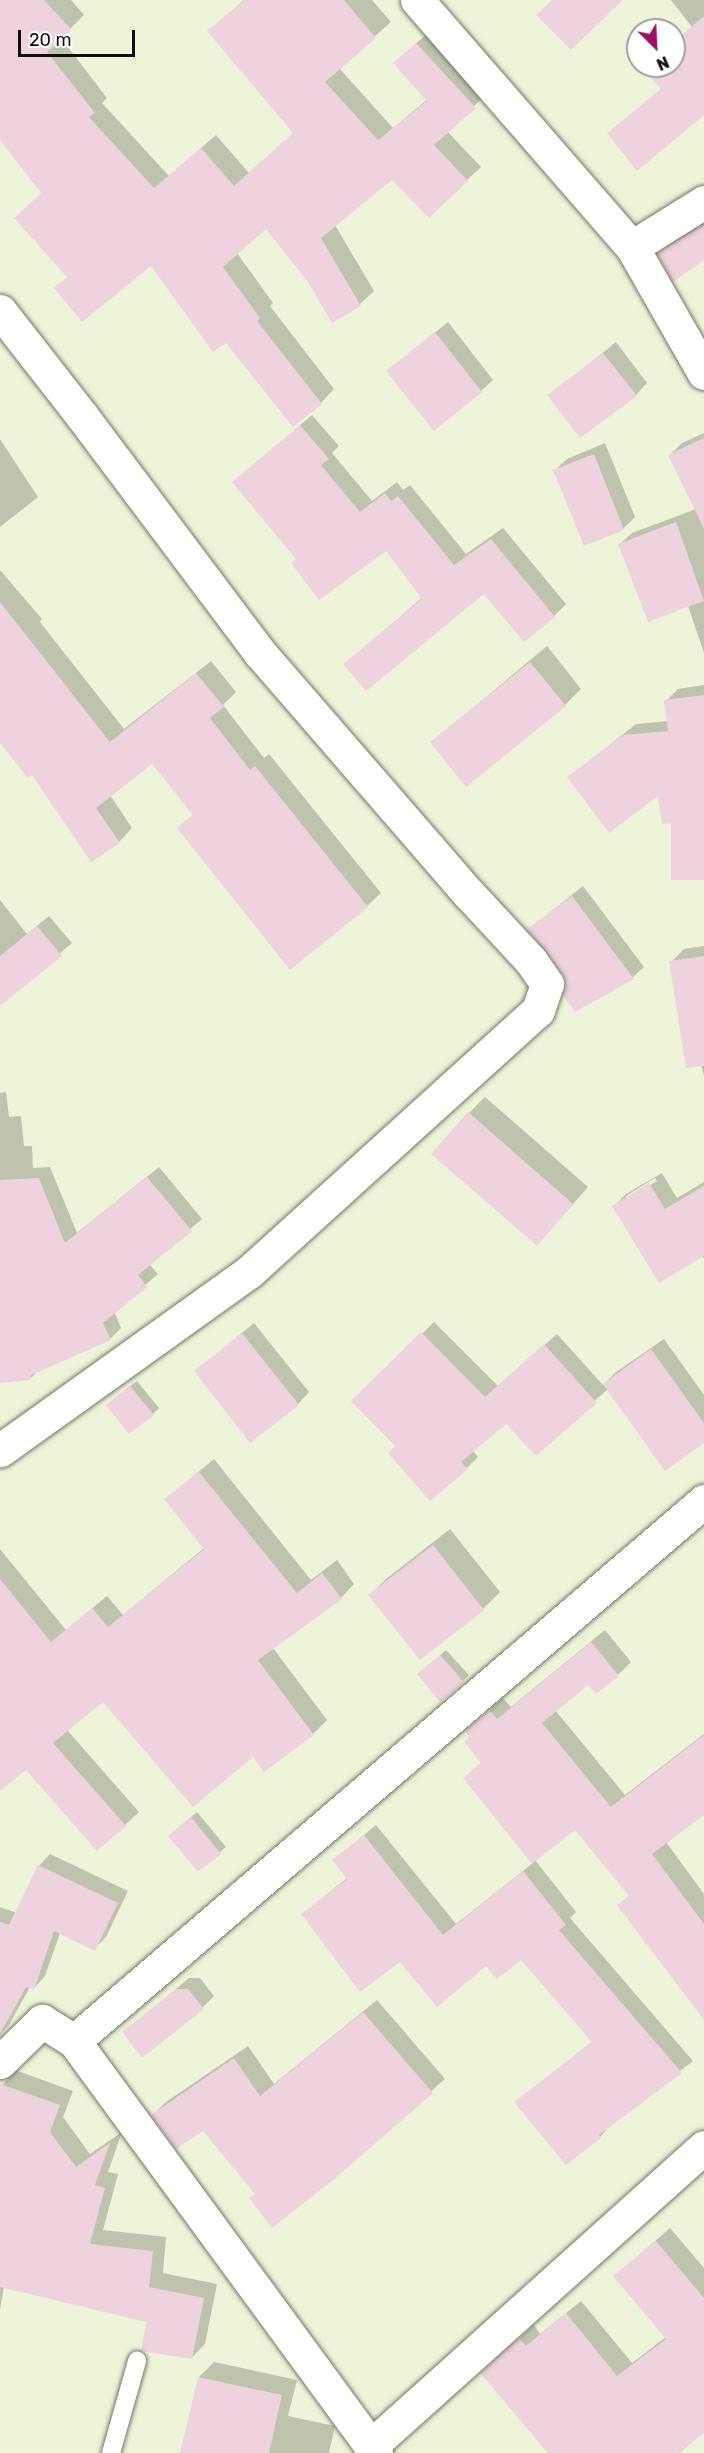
<!DOCTYPE html>
<html>
<head>
<meta charset="utf-8">
<style>
  body { margin:0 }
  #map { position:relative; width:704px; height:2453px; overflow:hidden; background:#eef4da; font-family:Rubik,sans-serif }
  div>[style] { position:absolute }
  .shadow>* { inset:0; background:#0003 }
  .building>* { inset:0; background:#eed2dd }
  .roads { filter:drop-shadow(0 0 2px #737861) drop-shadow(0 0 2px #737861) }
  .lane>* { height:18px; margin:-9px; padding:0 9px; transform-origin:9px; border-radius:9px; background:#fff }
  .street>* { height:33px; margin:-16.5px; padding:0 16.5px; transform-origin:16.5px; border-radius:16.5px; background:#fff }
  span { translate:-50% -50%; white-space:nowrap; text-align:center; line-height:1.15; -webkit-text-stroke:4.5px #fff; paint-order:stroke }
  .north { position:absolute; left:626px; top:18px; width:60px; height:60px; box-sizing:border-box; background:#fff; border:2px solid #9f9f9c; border-radius:50%; rotate:156deg; font-size:16px; font-weight:700; line-height:24px; text-align:center; color:#0f1008 }
  .north::after { content:''; display:block; margin:auto; width:21px; height:27px; background:#9b1161; clip-path:polygon(50% 0,100% 100%,50% 72%,0 100%) }
  .scale { position:absolute; left:18px; top:30px; width:117px; height:27px; box-sizing:border-box; border:3px solid #0f1008; border-top:0; padding-left:8px; font-size:18px; line-height:21px; white-space:nowrap; color:#0f1008; -webkit-text-stroke:4px #fff; paint-order:stroke }
</style>
</head>
<body>
<div id="map">
  <div class="shadow">
    <div style="clip-path:polygon(0 0,71px 0,84px 15px,61px 38px,107px 98px,102px 103px,169px 176px,216px 135px,249px 173px,295px 132px,209px 31px,244px 0,372px 0,391px 22px,339px 68px,393px 128px,428px 99px,409px 50px,431px 30px,488px 93px,447px 131px,481px 167px,467px 180px,393px 177px,335px 225px,374px 291px,360px 304px,333px 321px,309px 281px,266px 227px,237px 253px,273px 303px,270px 306px,334px 389px,321px 403px,226px 341px,151px 263px,68px 276px,43px 193px,0 137px)"></div>
    <div style="clip-path:polygon(671px 0,704px 0,704px 111px,609px 134px,662px 88px,649px 66px,674px 66px,674px 43px,692px 27px)"></div>
    <div style="clip-path:polygon(704px 221px,704px 258px,659px 254px,672px 241px)"></div>
    <div style="clip-path:polygon(448px 322px,493px 380px,481px 391px,388px 371px)"></div>
    <div style="clip-path:polygon(616px 342px,647px 383px,636px 395px,549px 396px)"></div>
    <div style="clip-path:polygon(312px 415px,339px 446px,332px 453px,372px 501px,397px 482px,403px 490px,410px 485px,466px 554px,503px 528px,566px 604px,554px 616px,484px 592px,345px 664px,423px 597px,386px 549px,298px 559px,234px 482px)"></div>
    <div style="clip-path:polygon(704px 433px,704px 653px,688px 606px,620px 544px,632px 533px,696px 509px,670px 455px,682px 443px)"></div>
    <div style="clip-path:polygon(0 439px,38px 497px,0 527px)"></div>
    <div style="clip-path:polygon(605px 443px,635px 517px,623px 529px,555px 470px,567px 459px)"></div>
    <div style="clip-path:polygon(0 570px,42px 619px,40px 622px,124px 729px,211px 661px,236px 692px,223px 705px,264px 758px,269px 754px,381px 893px,367px 906px,179px 828px,194px 814px,153px 761px,110px 795px,132px 828px,119px 842px,32px 773px,0 740px)"></div>
    <div style="clip-path:polygon(547px 646px,581px 689px,565px 705px,432px 742px)"></div>
    <div style="clip-path:polygon(704px 685px,704px 878px,659px 793px,569px 777px,636px 724px,669px 721px,666px 701px,678px 689px)"></div>
    <div style="clip-path:polygon(583px 886px,644px 967px,633px 977px,576px 1010px,564px 973px,529px 929px)"></div>
    <div style="clip-path:polygon(0 900px,27px 934px,49px 916px,72px 943px,0 1004px)"></div>
    <div style="clip-path:polygon(704px 946px,704px 1076px,687px 1010px,671px 962px,684px 949px)"></div>
    <div style="clip-path:polygon(6px 1092px,9px 1117px,21px 1116px,24px 1146px,32px 1146px,33px 1168px,50px 1167px,77px 1233px,159px 1167px,202px 1219px,149px 1264px,158px 1274px,114px 1311px,121px 1328px,110px 1339px,40px 1369px,31px 1378px,0 1381px,0 1093px)"></div>
    <div style="clip-path:polygon(485px 1097px,588px 1187px,553px 1227px,469px 1113px)"></div>
    <div style="clip-path:polygon(evenodd,662px 1173px,677px 1198px,704px 1182px,704px 1258px,614px 1206px,626px 1194px,662px 1173px,655px 1178px,657px 1181px,626px 1199px,626px 1196px,655px 1178px)"></div>
    <div style="clip-path:polygon(434px 1322px,498px 1386px,557px 1334px,603px 1385px,616px 1372px,664px 1339px,704px 1395px,704px 1441px,608px 1389px,536px 1454px,506px 1422px,472px 1450px,478px 1457px,467px 1468px,397px 1446px,354px 1401px)"></div>
    <div style="clip-path:polygon(254px 1323px,309px 1392px,298px 1404px,196px 1371px)"></div>
    <div style="clip-path:polygon(137px 1381px,159px 1408px,153px 1414px,114px 1399px)"></div>
    <div style="clip-path:polygon(214px 1459px,311px 1580px,337px 1560px,354px 1584px,341px 1598px,273px 1648px,327px 1720px,313px 1734px,253px 1755px,104px 1699px,67px 1730px,139px 1812px,125px 1825px,27px 1768px,0 1789px,0 1549px,66px 1630px,107px 1596px,123px 1615px,204px 1548px,166px 1499px)"></div>
    <div style="clip-path:polygon(450px 1529px,500px 1592px,483px 1609px,420px 1658px,370px 1595px,386px 1579px)"></div>
    <div style="clip-path:polygon(605px 1630px,631px 1662px,618px 1675px,588px 1683px,555px 1710px,625px 1795px,704px 1734px,704px 1813px,666px 1842px,704px 1894px,704px 2018px,619px 1905px,630px 1895px,575px 1828px,535px 1860px,576px 1912px,570px 1918px,693px 2061px,611px 2124px,600px 2137px,566px 2163px,516px 2102px,593px 2041px,521px 1958px,487px 1964px,400px 1960px,303px 1914px,348px 1877px,334px 1860px,376px 1825px,456px 1924px,533px 1863px,465px 1778px,482px 1762px,467px 1731px,503px 1698px,511px 1707px)"></div>
    <div style="clip-path:polygon(446px 1650px,469px 1675px,463px 1681px,424px 1669px)"></div>
    <div style="clip-path:polygon(197px 1812px,226px 1847px,199px 1870px,176px 1830px)"></div>
    <div style="clip-path:polygon(50px 1854px,128px 1891px,106px 1937px,94px 1949px,60px 1933px,45px 1976px,34px 1988px,30px 1987px,9px 2025px,0 2035px,0 1907px,17px 1913px,39px 1866px)"></div>
    <div style="clip-path:polygon(189px 1978px,200px 1978px,214px 1996px,203px 2007px,124px 2032px)"></div>
    <div style="clip-path:polygon(377px 2000px,445px 2079px,332px 2179px,256px 2193px,203px 2129px,153px 2115px,166px 2102px,248px 2046px,274px 2084px)"></div>
    <div style="clip-path:polygon(15px 2070px,73px 2091px,63px 2117px,90px 2154px,122px 2132px,108px 2172px,118px 2174px,103px 2230px,166px 2237px,163px 2273px,217px 2284px,205px 2344px,191px 2358px,148px 2321px,4px 2287px,0 2310px,0 2088px)"></div>
    <div style="clip-path:polygon(670px 2228px,704px 2268px,704px 2432px,679px 2453px,548px 2453px,482px 2373px,534px 2325px,540px 2334px,581px 2301px,632px 2363px,666px 2337px,615px 2276px)"></div>
    <div style="clip-path:polygon(214px 2362px,297px 2380px,288px 2416px,335px 2426px,329px 2453px,181px 2453px,199px 2377px)"></div>
  </div>
  <div class="building">
    <div style="clip-path:polygon(0 0,44px 0,72px 30px,47px 52px,95px 113px,89px 117px,154px 188px,201px 148px,234px 186px,293px 133px,207px 31px,245px 0,344px 0,376px 38px,325px 82px,378px 140px,427px 101px,393px 63px,416px 43px,476px 108px,434px 145px,468px 181px,429px 218px,392px 180px,321px 238px,361px 306px,332px 323px,308px 282px,266px 229px,223px 267px,260px 318px,257px 321px,322px 404px,293px 427px,226px 343px,213px 352px,151px 266px,82px 322px,54px 288px,67px 277px,14px 218px,41px 193px,0 140px)"></div>
    <div style="clip-path:polygon(552px 0,623px 0,571px 50px,536px 15px)"></div>
    <div style="clip-path:polygon(704px 16px,704px 115px,637px 171px,607px 133px,661px 89px,640px 66px,674px 66px,674px 42px)"></div>
    <div style="clip-path:polygon(704px 224px,704px 260px,673px 282px,657px 253px)"></div>
    <div style="clip-path:polygon(435px 332px,482px 392px,434px 431px,386px 371px)"></div>
    <div style="clip-path:polygon(603px 353px,637px 396px,580px 438px,547px 395px)"></div>
    <div style="clip-path:polygon(300px 425px,329px 459px,321px 465px,360px 512px,385px 493px,391px 501px,398px 496px,454px 565px,491px 539px,555px 617px,524px 642px,484px 594px,366px 691px,343px 664px,422px 599px,386px 551px,319px 600px,291px 563px,296px 559px,232px 482px)"></div>
    <div style="clip-path:polygon(704px 438px,704px 529px,668px 455px)"></div>
    <div style="clip-path:polygon(594px 454px,624px 530px,584px 546px,553px 470px)"></div>
    <div style="clip-path:polygon(676px 522px,704px 601px,648px 622px,618px 544px)"></div>
    <div style="clip-path:polygon(0 602px,110px 742px,196px 673px,224px 707px,210px 718px,250px 770px,255px 766px,368px 907px,290px 970px,177px 828px,193px 815px,152px 764px,96px 808px,120px 843px,91px 862px,32px 775px,28px 778px,0 743px)"></div>
    <div style="clip-path:polygon(530px 662px,566px 706px,466px 787px,430px 742px)"></div>
    <div style="clip-path:polygon(704px 695px,704px 880px,671px 880px,671px 823px,662px 824px,658px 796px,609px 833px,567px 777px,623px 735px,668px 731px,664px 700px)"></div>
    <div style="clip-path:polygon(572px 896px,634px 979px,575px 1012px,563px 995px,566px 982px,562px 973px,527px 929px)"></div>
    <div style="clip-path:polygon(37px 926px,62px 956px,0 1006px,0 956px)"></div>
    <div style="clip-path:polygon(704px 956px,704px 1066px,686px 1068px,669px 961px)"></div>
    <div style="clip-path:polygon(468px 1112px,573px 1204px,537px 1246px,431px 1154px)"></div>
    <div style="clip-path:polygon(147px 1177px,192px 1231px,138px 1275px,147px 1287px,103px 1323px,111px 1340px,31px 1375px,31px 1380px,0 1383px,0 1180px,39px 1178px,65px 1243px)"></div>
    <div style="clip-path:polygon(649px 1183px,665px 1209px,704px 1186px,704px 1256px,659px 1283px,612px 1206px)"></div>
    <div style="clip-path:polygon(421px 1332px,485px 1397px,544px 1344px,597px 1403px,536px 1456px,506px 1424px,461px 1462px,468px 1469px,430px 1501px,388px 1453px,395px 1446px,351px 1401px)"></div>
    <div style="clip-path:polygon(242px 1333px,299px 1405px,250px 1443px,194px 1371px)"></div>
    <div style="clip-path:polygon(651px 1349px,704px 1423px,704px 1443px,665px 1471px,603px 1384px)"></div>
    <div style="clip-path:polygon(130px 1386px,154px 1415px,129px 1434px,106px 1405px)"></div>
    <div style="clip-path:polygon(199px 1472px,297px 1593px,322px 1573px,342px 1599px,258px 1660px,314px 1735px,264px 1772px,253px 1757px,193px 1807px,103px 1702px,53px 1743px,126px 1826px,97px 1851px,26px 1770px,0 1791px,0 1579px,51px 1642px,92px 1608px,108px 1627px,204px 1549px,164px 1499px)"></div>
    <div style="clip-path:polygon(433px 1545px,484px 1610px,420px 1660px,368px 1595px)"></div>
    <div style="clip-path:polygon(591px 1642px,619px 1676px,596px 1694px,588px 1685px,542px 1723px,611px 1807px,704px 1735px,704px 1815px,652px 1854px,704px 1924px,704px 2020px,617px 1905px,629px 1896px,575px 1830px,532px 1864px,463px 1778px,481px 1763px,464px 1742px,470px 1737px,465px 1731px,489px 1710px,497px 1719px)"></div>
    <div style="clip-path:polygon(440px 1655px,464px 1682px,440px 1702px,417px 1674px)"></div>
    <div style="clip-path:polygon(191px 1817px,221px 1854px,198px 1872px,168px 1836px)"></div>
    <div style="clip-path:polygon(364px 1835px,443px 1935px,523px 1871px,566px 1925px,559px 1930px,682px 2073px,599px 2135px,601px 2138px,566px 2165px,514px 2102px,592px 2042px,521px 1960px,497px 1979px,486px 1966px,437px 2007px,400px 1962px,360px 1992px,301px 1914px,347px 1879px,332px 1860px)"></div>
    <div style="clip-path:polygon(38px 1865px,118px 1903px,95px 1951px,54px 1931px,34px 1990px,26px 1987px,0 2034px,0 1922px,9px 1925px)"></div>
    <div style="clip-path:polygon(176px 1989px,188px 1989px,204px 2009px,142px 2058px,122px 2032px)"></div>
    <div style="clip-path:polygon(363px 2012px,433px 2093px,332px 2181px,272px 2228px,249px 2198px,255px 2194px,203px 2131px,176px 2149px,151px 2115px,234px 2058px,260px 2096px)"></div>
    <div style="clip-path:polygon(0 2084px,60px 2105px,50px 2132px,76px 2167px,110px 2143px,95px 2185px,105px 2188px,90px 2244px,153px 2251px,149px 2287px,204px 2298px,192px 2359px,141px 2351px,146px 2322px,0 2287px)"></div>
    <div style="clip-path:polygon(656px 2241px,704px 2298px,704px 2433px,678px 2453px,548px 2453px,480px 2373px,519px 2338px,526px 2346px,566px 2313px,617px 2376px,666px 2339px,613px 2276px)"></div>
    <div style="clip-path:polygon(198px 2377px,282px 2395px,269px 2453px,180px 2453px)"></div>
  </div>
  <div class="roads">
    <div class="lane">
      <div style="left:111px;top:2453px;width:96px;rotate:-74.2deg"></div>
    </div>
    <div class="street">
      <div style="left:417px;top:0;width:327px;rotate:49deg"></div>
      <div style="left:632px;top:247px;width:145px;rotate:60.3deg"></div>
      <div style="left:632px;top:247px;width:85px;rotate:-32deg"></div>
      <div style="left:0;top:311px;width:133px;rotate:52deg"></div>
      <div style="left:82px;top:416px;width:296px;rotate:53.1deg"></div>
      <div style="left:260px;top:653px;width:319px;rotate:49.1deg"></div>
      <div style="left:469px;top:894px;width:91px;rotate:47.2deg"></div>
      <div style="left:531px;top:961px;width:28px;rotate:55deg"></div>
      <div style="left:547px;top:984px;width:28px;rotate:109deg"></div>
      <div style="left:538px;top:1010px;width:390px;rotate:137.8deg"></div>
      <div style="left:249px;top:1272px;width:306px;rotate:144.4deg"></div>
      <div style="left:74px;top:2041px;width:511px;rotate:53.76deg"></div>
      <div style="left:0;top:2062px;width:59px;rotate:-44.3deg"></div>
      <div style="left:42px;top:2021px;width:38px;rotate:32deg"></div>
      <div style="left:74px;top:2041px;width:830px;rotate:-40.6deg"></div>
      <div style="left:372px;top:2445px;width:446px;rotate:-41.9deg"></div>
    </div>
  </div>
  <div class="north">N</div>
  <div class="scale">20 m</div>
</div>
</body>
</html>
